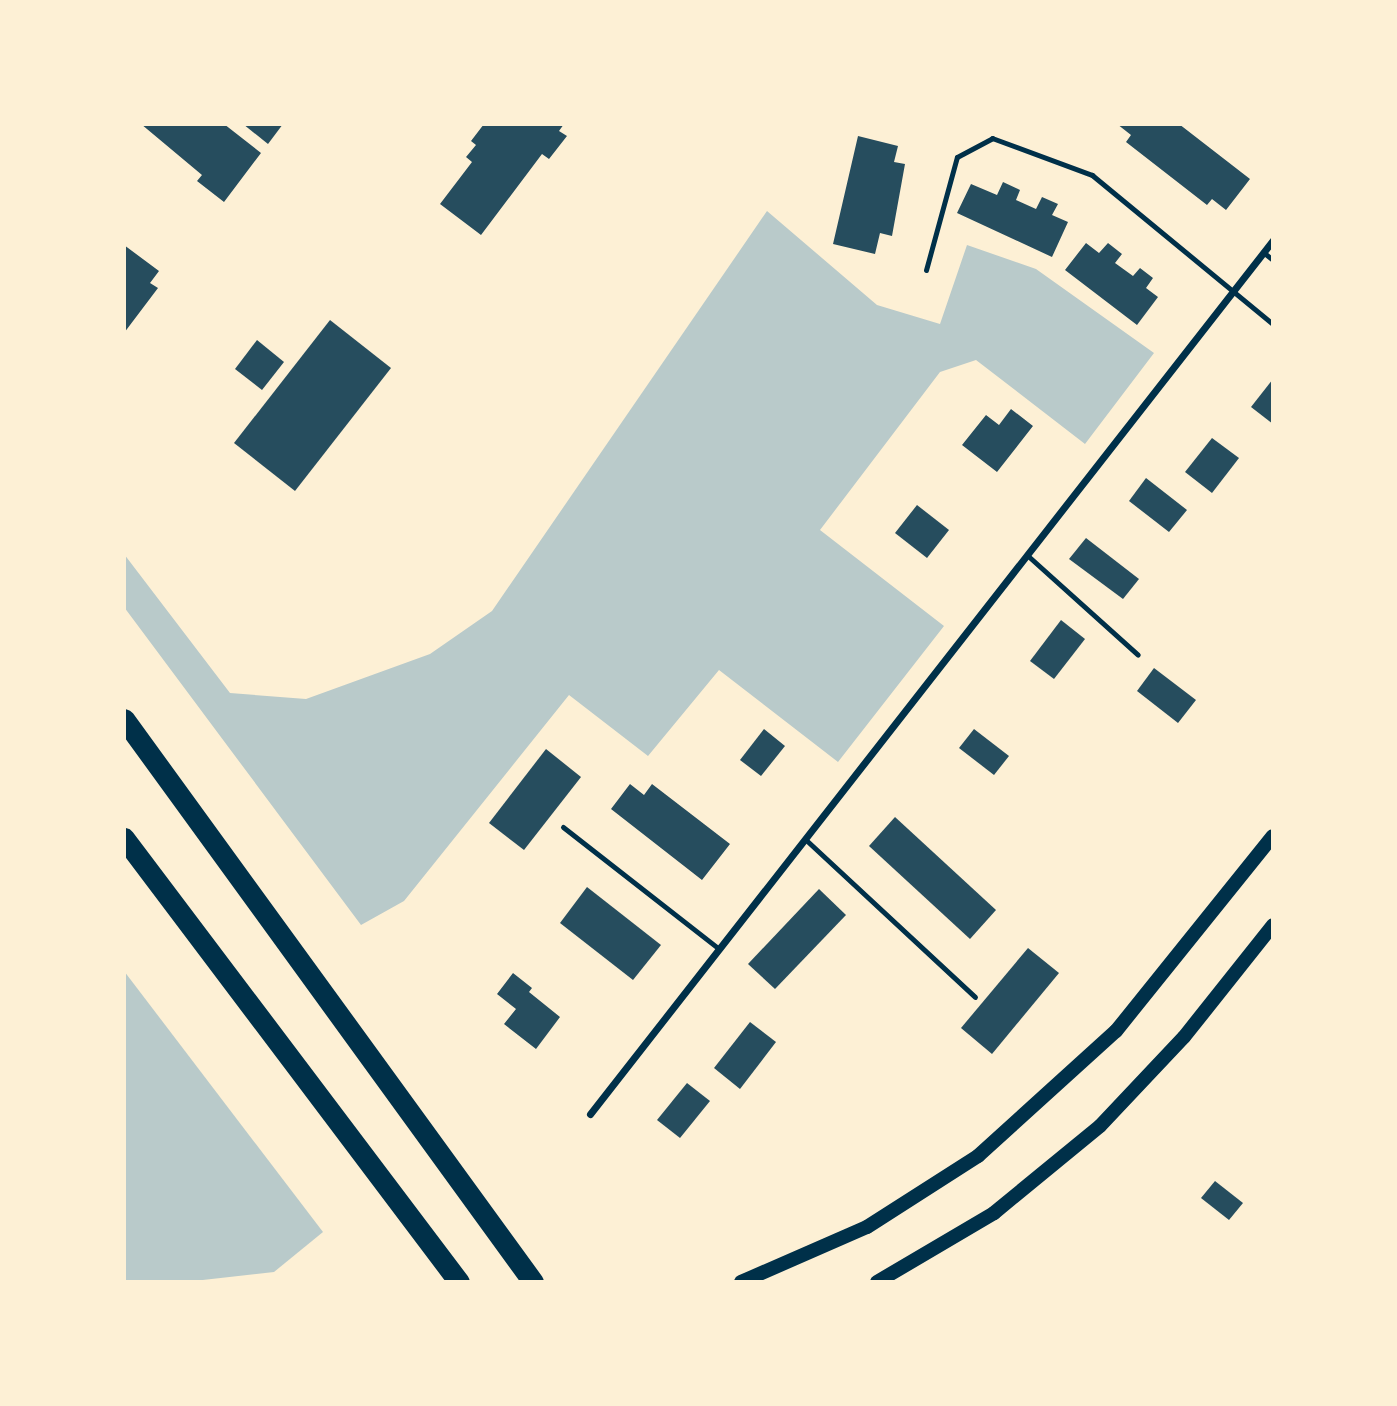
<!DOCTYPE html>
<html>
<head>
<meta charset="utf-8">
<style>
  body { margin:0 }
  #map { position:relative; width:1397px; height:1406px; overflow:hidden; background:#fdf0d5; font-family:Manrope,sans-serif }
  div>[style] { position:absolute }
  .green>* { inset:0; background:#b9caca }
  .building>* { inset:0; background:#264d5e }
  .service>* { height:5px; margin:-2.5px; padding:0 2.5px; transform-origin:2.5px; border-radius:2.5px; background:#003049 }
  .minor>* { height:7px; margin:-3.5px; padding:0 3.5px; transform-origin:3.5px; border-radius:3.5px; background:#003049 }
  .secondary>* { height:14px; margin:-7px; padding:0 7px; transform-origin:7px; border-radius:7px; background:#003049 }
  .motorway>* { height:21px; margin:-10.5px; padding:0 10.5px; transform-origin:10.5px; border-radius:10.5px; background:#003049 }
  span { translate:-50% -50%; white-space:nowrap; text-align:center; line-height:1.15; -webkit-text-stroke:5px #fdf0d5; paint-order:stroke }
  .frame { position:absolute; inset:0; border:126px solid #fdf0d5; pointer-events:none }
</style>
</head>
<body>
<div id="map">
  <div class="green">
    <div style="clip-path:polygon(767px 211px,877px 305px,940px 324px,967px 245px,1036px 269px,1154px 353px,1085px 444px,976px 360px,940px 372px,820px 530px,944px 626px,838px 762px,719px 670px,648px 756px,569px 695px,404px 901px,361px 925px,124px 607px,124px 554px,230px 693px,306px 699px,430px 654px,492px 611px)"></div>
    <div style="clip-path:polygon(124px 971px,323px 1232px,274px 1272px,185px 1282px,124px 1282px)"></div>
  </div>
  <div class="building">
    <div style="clip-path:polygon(141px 124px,224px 124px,261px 153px,224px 202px,197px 181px,202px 175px)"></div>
    <div style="clip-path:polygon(243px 124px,283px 124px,268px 144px)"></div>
    <div style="clip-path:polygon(484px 124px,564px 124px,559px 131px,567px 136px,549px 159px,542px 154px,481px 235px,440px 204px,472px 162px,466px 157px,476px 145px,471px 141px)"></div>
    <div style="clip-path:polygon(1117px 124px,1179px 124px,1250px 179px,1226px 210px,1212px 199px,1207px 205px,1126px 142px,1131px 135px)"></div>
    <div style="clip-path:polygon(858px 136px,898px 146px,894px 162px,905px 164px,892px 236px,880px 233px,875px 254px,833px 244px)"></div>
    <div style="clip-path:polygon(1003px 182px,1020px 190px,1016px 200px,1036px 209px,1042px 197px,1058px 204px,1052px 215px,1068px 222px,1052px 257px,957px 213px,971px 184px,997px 195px)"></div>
    <div style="clip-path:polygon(1086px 243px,1099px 253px,1108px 243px,1122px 254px,1115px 263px,1133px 276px,1140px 268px,1153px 278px,1146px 288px,1158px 297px,1137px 325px,1065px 270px)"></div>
    <div style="clip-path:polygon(124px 245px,159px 271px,150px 283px,158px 288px,124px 333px)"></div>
    <div style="clip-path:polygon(330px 320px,391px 368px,295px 491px,234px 443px)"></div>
    <div style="clip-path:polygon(257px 340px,284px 362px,262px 390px,235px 369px)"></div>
    <div style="clip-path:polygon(1273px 379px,1273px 424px,1251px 407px)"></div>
    <div style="clip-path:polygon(1011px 409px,1033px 426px,997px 472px,962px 445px,986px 415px,999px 425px)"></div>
    <div style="clip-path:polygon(1212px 438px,1239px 458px,1212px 493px,1185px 472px)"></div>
    <div style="clip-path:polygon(1146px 478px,1187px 510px,1169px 532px,1129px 501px)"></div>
    <div style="clip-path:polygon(917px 505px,949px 530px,927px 558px,895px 533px)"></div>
    <div style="clip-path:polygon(1086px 538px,1139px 579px,1123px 599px,1069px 559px)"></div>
    <div style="clip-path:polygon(1061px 620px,1085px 639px,1054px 679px,1030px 661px)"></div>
    <div style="clip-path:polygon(1154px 668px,1196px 700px,1178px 723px,1137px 691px)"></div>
    <div style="clip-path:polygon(764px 729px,785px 746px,761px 776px,740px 760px)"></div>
    <div style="clip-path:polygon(974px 729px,1009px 756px,994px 775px,959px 748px)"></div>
    <div style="clip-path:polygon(546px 749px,581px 777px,524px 850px,489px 823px)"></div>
    <div style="clip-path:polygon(630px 784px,644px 795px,652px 784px,730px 844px,702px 880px,611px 809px)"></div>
    <div style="clip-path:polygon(895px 817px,996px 910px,970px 939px,869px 846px)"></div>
    <div style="clip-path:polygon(587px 887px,661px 945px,633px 980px,560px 923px)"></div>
    <div style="clip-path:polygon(819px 889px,846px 915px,775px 989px,748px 964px)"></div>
    <div style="clip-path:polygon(1028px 948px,1059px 973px,992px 1054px,961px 1028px)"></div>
    <div style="clip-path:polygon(513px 973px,532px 988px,529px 992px,560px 1017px,536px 1049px,504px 1024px,516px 1009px,497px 994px)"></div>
    <div style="clip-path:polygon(750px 1022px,776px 1042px,740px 1089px,714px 1068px)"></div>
    <div style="clip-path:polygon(687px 1083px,710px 1101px,680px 1138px,657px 1120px)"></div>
    <div style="clip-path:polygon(1215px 1181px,1243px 1203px,1229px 1220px,1201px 1198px)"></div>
  </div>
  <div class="service">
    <div style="left:1263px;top:252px;width:13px;rotate:39deg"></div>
    <div style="left:926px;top:270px;width:117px;rotate:-74.7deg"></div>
    <div style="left:957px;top:157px;width:40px;rotate:-28deg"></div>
    <div style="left:992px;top:138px;width:107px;rotate:20.3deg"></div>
    <div style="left:1092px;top:175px;width:234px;rotate:39.5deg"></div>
    <div style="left:1027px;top:555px;width:149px;rotate:42deg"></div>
    <div style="left:563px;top:827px;width:198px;rotate:38deg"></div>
    <div style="left:805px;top:839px;width:232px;rotate:42.9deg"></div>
  </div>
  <div class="minor">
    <div style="left:590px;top:1114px;width:1109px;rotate:-51.99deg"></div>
  </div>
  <div class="secondary">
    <div style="left:741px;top:1282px;width:137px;rotate:-23.6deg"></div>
    <div style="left:867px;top:1227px;width:132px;rotate:-32.6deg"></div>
    <div style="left:978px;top:1156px;width:186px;rotate:-42.2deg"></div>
    <div style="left:1116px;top:1031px;width:250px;rotate:-51.2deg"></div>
    <div style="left:877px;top:1282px;width:136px;rotate:-30.5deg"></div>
    <div style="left:994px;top:1213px;width:137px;rotate:-39.4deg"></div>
    <div style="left:1100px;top:1126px;width:122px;rotate:-46.7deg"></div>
    <div style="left:1184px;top:1037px;width:143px;rotate:-51.5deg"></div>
  </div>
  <div class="motorway">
    <div style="left:124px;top:719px;width:696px;rotate:54deg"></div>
    <div style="left:124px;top:838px;width:556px;rotate:52.97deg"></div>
  </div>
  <div class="frame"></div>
</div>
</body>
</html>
